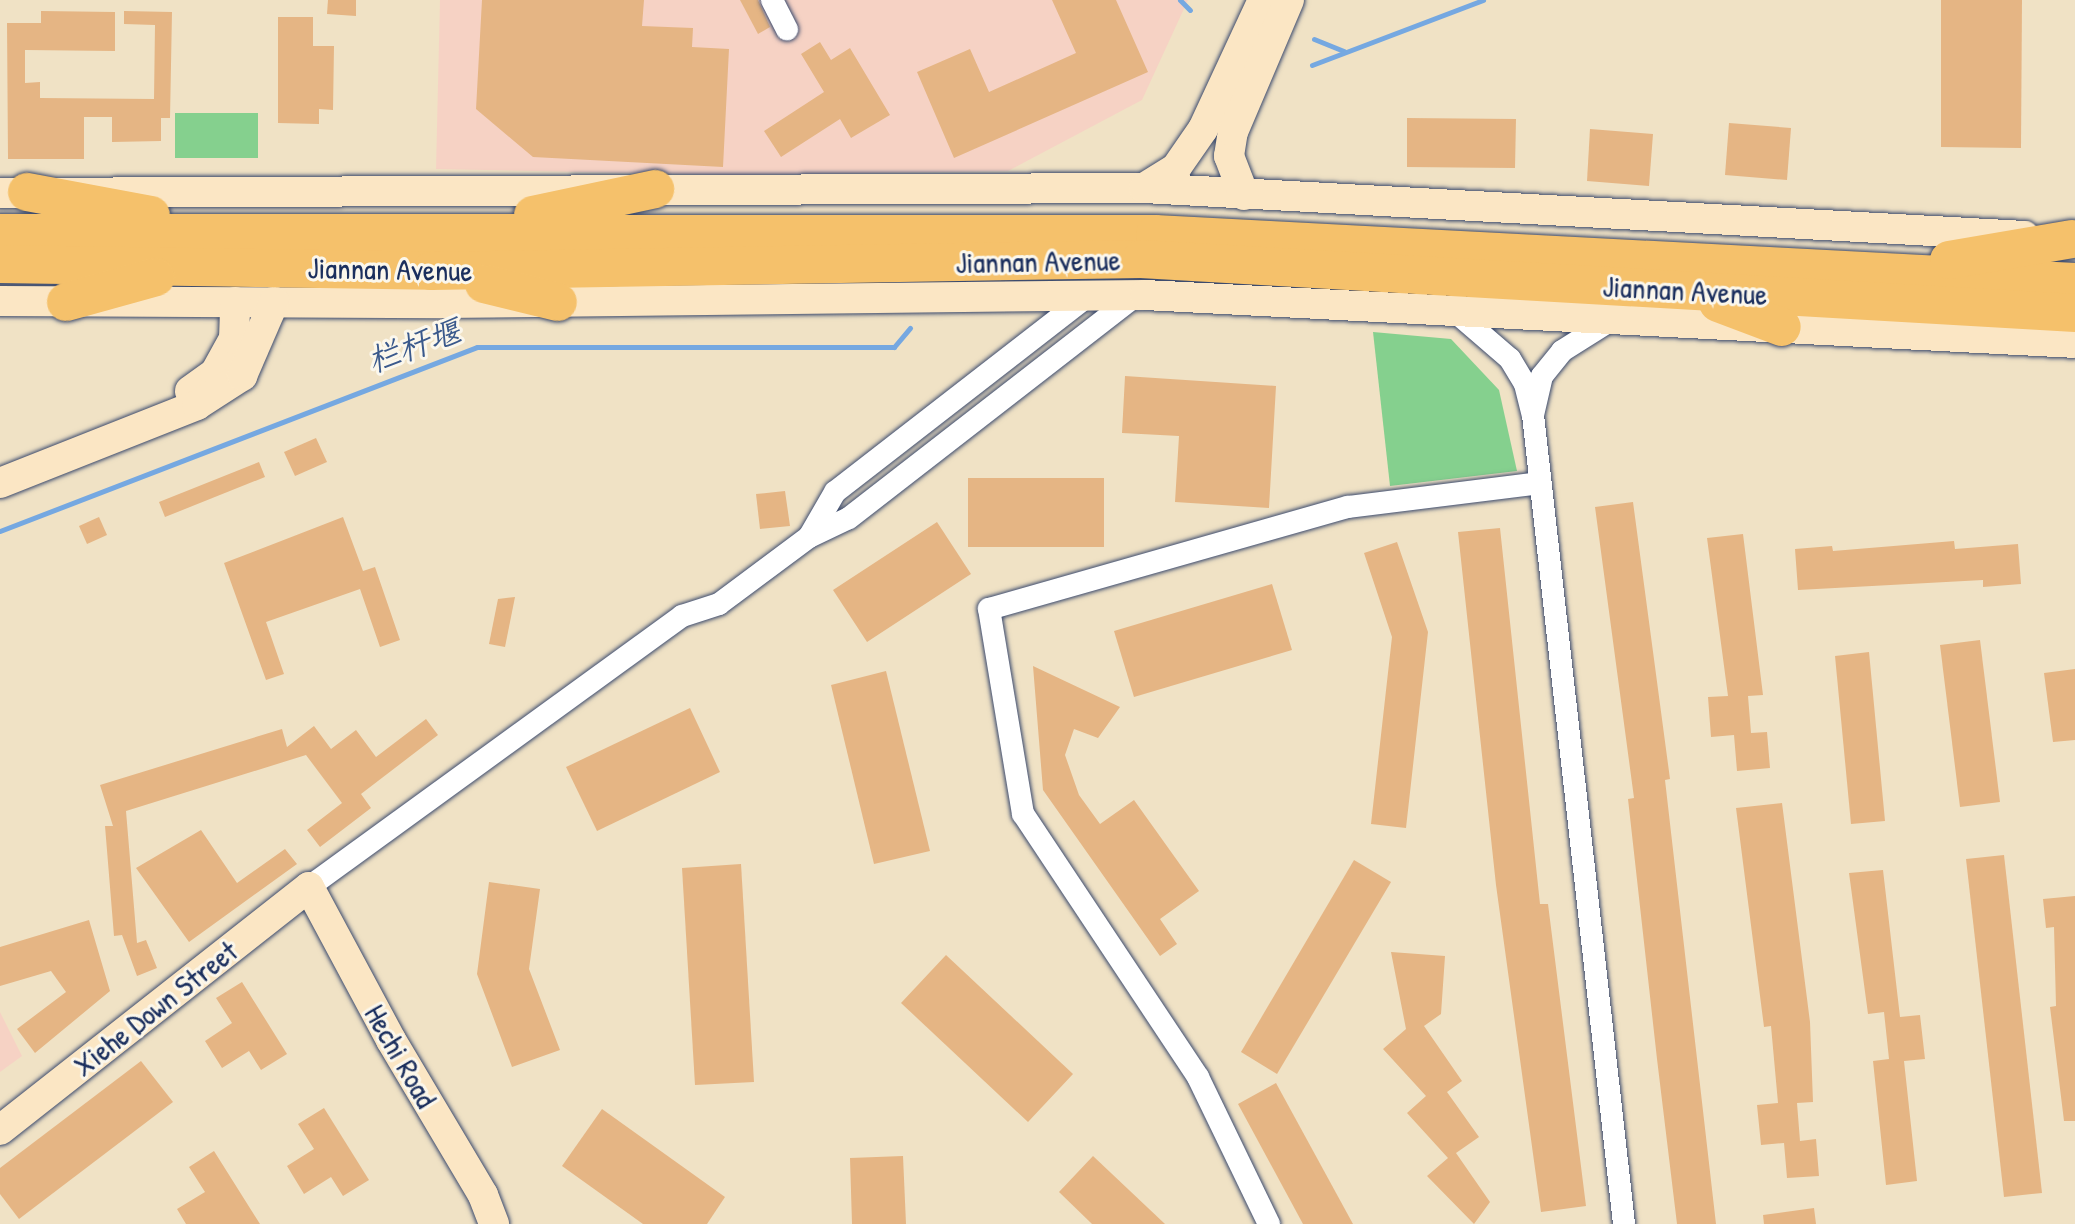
<!DOCTYPE html>
<html>
<head>
<meta charset="utf-8">
<style>
  body { margin:0 }
  #map { position:relative; width:2075px; height:1224px; overflow:hidden; background:#f0e2c5; font-family:"Patrick Hand","LXGW WenKai TC",sans-serif }
  div>[style] { position:absolute }
  .built>* { inset:0; background:#f6d2c4 }
  .green>* { inset:0; background:#85d08e }
  .stream>* { height:5px; margin:-2.5px; padding:0 2.5px; transform-origin:2.5px; border-radius:2.5px; background:#75a8e1 }
  .building>* { inset:0; background:#e5b584 }
  .roads { filter:drop-shadow(0 0 2px #3b4a6d) drop-shadow(0 0 2px #3b4a6d) }
  .street>* { height:22px; margin:-11px; padding:0 11px; transform-origin:11px; border-radius:11px; background:#fff }
  .secondary>* { height:30px; margin:-15px; padding:0 15px; transform-origin:15px; border-radius:15px; background:#fbe6c4 }
  .highway>* { height:38px; margin:-19px; padding:0 19px; transform-origin:19px; border-radius:19px; background:#f5c16b }
  span { translate:-50% -50%; white-space:nowrap; text-align:center; line-height:1.15; -webkit-text-stroke:6px #fbf7ec; paint-order:stroke }
  .street-label { font-size:30px; color:#1b2f5e }
  .water-label { font-size:32px; color:#3a598c; font-style:italic }
</style>
</head>
<body>
<div id="map">
  <div class="built">
    <div style="clip-path:polygon(440px 0,1188px 0,1142px 100px,1008px 171px,736px 175px,436px 169px)"></div>
    <div style="clip-path:polygon(0 1012px,22px 1056px,0 1072px)"></div>
  </div>
  <div class="green">
    <div style="clip-path:polygon(175px 113px,258px 113px,258px 158px,175px 158px)"></div>
    <div style="clip-path:polygon(1373px 332px,1451px 339px,1499px 390px,1517px 471px,1390px 486px)"></div>
  </div>
  <div class="stream">
    <div style="left:1180px;top:0;width:14px;rotate:45deg"></div>
    <div style="left:1314px;top:39px;width:32px;rotate:22deg"></div>
    <div style="left:1312px;top:65px;width:183px;rotate:-20.8deg"></div>
    <div style="left:0;top:531px;width:511px;rotate:-21.09deg"></div>
    <div style="left:477px;top:347px;width:417px"></div>
    <div style="left:894px;top:347px;width:25px;rotate:-50deg"></div>
  </div>
  <div class="building">
    <div style="clip-path:polygon(328px 0,356px 0,356px 16px,327px 14px)"></div>
    <div style="clip-path:polygon(482px 0,644px 0,642px 26px,693px 28px,692px 47px,729px 49px,723px 167px,533px 157px,476px 109px)"></div>
    <div style="clip-path:polygon(740px 0,758px 0,770px 27px,758px 34px)"></div>
    <div style="clip-path:polygon(1052px 0,1116px 0,1148px 72px,954px 158px,917px 72px,970px 49px,989px 92px,1076px 53px)"></div>
    <div style="clip-path:polygon(1941px 0,2022px 0,2021px 148px,1941px 147px)"></div>
    <div style="clip-path:polygon(41px 11px,115px 12px,115px 51px,25px 50px,25px 83px,40px 82px,40px 98px,154px 99px,155px 25px,124px 24px,124px 11px,172px 12px,170px 118px,161px 118px,161px 141px,112px 142px,112px 117px,84px 117px,84px 159px,8px 159px,7px 23px,41px 23px)"></div>
    <div style="clip-path:polygon(278px 17px,313px 17px,313px 46px,334px 46px,333px 110px,319px 109px,319px 124px,278px 123px)"></div>
    <div style="clip-path:polygon(820px 42px,831px 60px,850px 48px,890px 115px,851px 138px,840px 119px,781px 157px,764px 131px,824px 92px,801px 54px)"></div>
    <div style="clip-path:polygon(1407px 118px,1516px 119px,1515px 168px,1407px 167px)"></div>
    <div style="clip-path:polygon(1729px 123px,1791px 128px,1787px 180px,1725px 175px)"></div>
    <div style="clip-path:polygon(1590px 129px,1653px 134px,1649px 186px,1587px 181px)"></div>
    <div style="clip-path:polygon(1125px 376px,1276px 386px,1269px 508px,1175px 502px,1179px 436px,1122px 433px)"></div>
    <div style="clip-path:polygon(316px 438px,327px 462px,295px 476px,284px 452px)"></div>
    <div style="clip-path:polygon(259px 462px,265px 477px,165px 517px,159px 502px)"></div>
    <div style="clip-path:polygon(968px 478px,1104px 478px,1104px 547px,968px 547px)"></div>
    <div style="clip-path:polygon(785px 491px,790px 526px,760px 529px,756px 494px)"></div>
    <div style="clip-path:polygon(1633px 502px,1670px 779px,1665px 780px,1716px 1224px,1677px 1224px,1657px 1059px,1628px 799px,1634px 798px,1595px 507px)"></div>
    <div style="clip-path:polygon(99px 517px,107px 535px,87px 544px,79px 526px)"></div>
    <div style="clip-path:polygon(343px 517px,363px 571px,375px 567px,400px 640px,380px 647px,360px 589px,266px 622px,284px 674px,266px 680px,224px 563px)"></div>
    <div style="clip-path:polygon(937px 522px,971px 574px,867px 642px,833px 590px)"></div>
    <div style="clip-path:polygon(1500px 528px,1540px 904px,1548px 904px,1586px 1206px,1541px 1212px,1496px 885px,1458px 532px)"></div>
    <div style="clip-path:polygon(1743px 534px,1763px 695px,1748px 696px,1751px 733px,1767px 732px,1770px 768px,1737px 771px,1734px 735px,1711px 737px,1708px 697px,1728px 696px,1707px 538px)"></div>
    <div style="clip-path:polygon(1954px 541px,1955px 549px,2018px 544px,2021px 584px,1983px 587px,1983px 580px,1798px 590px,1795px 549px,1832px 546px,1833px 551px)"></div>
    <div style="clip-path:polygon(1397px 542px,1428px 632px,1406px 828px,1371px 824px,1392px 637px,1364px 553px)"></div>
    <div style="clip-path:polygon(1272px 584px,1292px 650px,1134px 697px,1114px 631px)"></div>
    <div style="clip-path:polygon(515px 597px,505px 647px,489px 644px,498px 599px)"></div>
    <div style="clip-path:polygon(1980px 640px,2000px 802px,1960px 807px,1940px 645px)"></div>
    <div style="clip-path:polygon(1869px 652px,1885px 821px,1851px 824px,1835px 656px)"></div>
    <div style="clip-path:polygon(1033px 666px,1120px 707px,1098px 738px,1074px 729px,1065px 755px,1079px 795px,1100px 824px,1134px 800px,1199px 891px,1160px 919px,1177px 944px,1160px 956px,1043px 790px)"></div>
    <div style="clip-path:polygon(2075px 669px,2075px 740px,2053px 742px,2044px 673px)"></div>
    <div style="clip-path:polygon(886px 671px,930px 851px,874px 864px,831px 685px)"></div>
    <div style="clip-path:polygon(690px 708px,720px 772px,597px 831px,566px 767px)"></div>
    <div style="clip-path:polygon(426px 719px,438px 735px,361px 794px,371px 808px,320px 847px,307px 830px,342px 803px,306px 755px,126px 811px,137px 943px,146px 940px,157px 968px,137px 976px,122px 935px,114px 936px,105px 826px,113px 826px,100px 785px,282px 729px,287px 747px,314px 726px,331px 749px,356px 730px,376px 757px)"></div>
    <div style="clip-path:polygon(1782px 803px,1810px 1022px,1813px 1102px,1797px 1103px,1800px 1141px,1816px 1139px,1819px 1176px,1787px 1178px,1784px 1143px,1761px 1145px,1757px 1105px,1778px 1103px,1771px 1026px,1764px 1027px,1736px 808px)"></div>
    <div style="clip-path:polygon(201px 830px,237px 883px,285px 849px,297px 864px,189px 942px,136px 868px)"></div>
    <div style="clip-path:polygon(2004px 855px,2042px 1193px,2004px 1197px,1966px 859px)"></div>
    <div style="clip-path:polygon(1354px 860px,1391px 882px,1277px 1074px,1241px 1052px)"></div>
    <div style="clip-path:polygon(741px 864px,754px 1082px,695px 1085px,682px 868px)"></div>
    <div style="clip-path:polygon(1883px 870px,1900px 1017px,1920px 1015px,1925px 1059px,1904px 1061px,1917px 1181px,1886px 1185px,1873px 1061px,1889px 1059px,1884px 1012px,1868px 1014px,1849px 873px)"></div>
    <div style="clip-path:polygon(489px 882px,540px 889px,529px 969px,560px 1050px,512px 1067px,477px 974px)"></div>
    <div style="clip-path:polygon(2075px 896px,2075px 1121px,2064px 1121px,2050px 1007px,2056px 1006px,2054px 927px,2046px 928px,2043px 899px)"></div>
    <div style="clip-path:polygon(89px 920px,110px 991px,35px 1053px,17px 1029px,66px 992px,51px 971px,0 986px,0 947px)"></div>
    <div style="clip-path:polygon(1391px 952px,1445px 956px,1441px 1014px,1424px 1026px,1462px 1081px,1447px 1092px,1479px 1137px,1456px 1153px,1490px 1202px,1474px 1224px,1427px 1176px,1448px 1158px,1407px 1113px,1426px 1096px,1383px 1049px,1406px 1029px)"></div>
    <div style="clip-path:polygon(946px 955px,1073px 1074px,1028px 1122px,901px 1003px)"></div>
    <div style="clip-path:polygon(242px 982px,287px 1054px,261px 1070px,249px 1051px,222px 1068px,205px 1041px,232px 1023px,216px 998px)"></div>
    <div style="clip-path:polygon(141px 1061px,173px 1102px,19px 1219px,0 1194px,0 1168px)"></div>
    <div style="clip-path:polygon(1276px 1083px,1353px 1224px,1303px 1224px,1238px 1104px)"></div>
    <div style="clip-path:polygon(324px 1108px,369px 1180px,343px 1196px,331px 1177px,304px 1194px,287px 1166px,314px 1149px,298px 1124px)"></div>
    <div style="clip-path:polygon(602px 1109px,725px 1197px,707px 1224px,643px 1224px,562px 1166px)"></div>
    <div style="clip-path:polygon(214px 1151px,260px 1224px,186px 1224px,177px 1209px,205px 1192px,189px 1167px)"></div>
    <div style="clip-path:polygon(903px 1156px,906px 1224px,852px 1224px,850px 1158px)"></div>
    <div style="clip-path:polygon(1093px 1156px,1165px 1224px,1092px 1224px,1059px 1192px)"></div>
    <div style="clip-path:polygon(1814px 1208px,1816px 1224px,1764px 1224px,1763px 1215px)"></div>
  </div>
  <div class="roads">
    <div class="street">
      <div style="left:772px;top:0;width:33px;rotate:63deg"></div>
      <div style="left:1089px;top:295px;width:321px;rotate:142.2deg"></div>
      <div style="left:835px;top:492px;width:52px;rotate:120deg"></div>
      <div style="left:809px;top:537px;width:44px;rotate:-25.4deg"></div>
      <div style="left:849px;top:518px;width:363px;rotate:-37.8deg"></div>
      <div style="left:1459px;top:315px;width:67px;rotate:40.8deg"></div>
      <div style="left:1510px;top:359px;width:29px;rotate:59deg"></div>
      <div style="left:1525px;top:384px;width:32px;rotate:76deg"></div>
      <div style="left:1533px;top:415px;width:40px;rotate:-77deg"></div>
      <div style="left:1542px;top:376px;width:32px;rotate:-51deg"></div>
      <div style="left:1562px;top:351px;width:54px;rotate:-32.2deg"></div>
      <div style="left:1533px;top:415px;width:814px;rotate:83.58deg"></div>
      <div style="left:309px;top:887px;width:461px;rotate:-36deg"></div>
      <div style="left:682px;top:616px;width:39px;rotate:-18deg"></div>
      <div style="left:719px;top:604px;width:112px;rotate:-36.7deg"></div>
      <div style="left:1269px;top:1224px;width:163px;rotate:-115.8deg"></div>
      <div style="left:1198px;top:1077px;width:316px;rotate:-123.6deg"></div>
      <div style="left:1023px;top:814px;width:208px;rotate:-99.4deg"></div>
      <div style="left:989px;top:609px;width:373px;rotate:-15.9deg"></div>
      <div style="left:1348px;top:507px;width:193px;rotate:-7.1deg"></div>
    </div>
    <div class="secondary">
      <div style="left:1144px;top:188px;width:38px;rotate:-32deg"></div>
      <div style="left:1176px;top:168px;width:47px;rotate:-55.3deg"></div>
      <div style="left:1203px;top:129px;width:142px;rotate:-65.1deg"></div>
      <div style="left:0;top:193px;width:1144px;rotate:-0.25deg"></div>
      <div style="left:1144px;top:188px;width:882px;rotate:3.12deg"></div>
      <div style="left:1244px;top:195px;width:42px;rotate:-111deg"></div>
      <div style="left:1229px;top:156px;width:24px;rotate:-81deg"></div>
      <div style="left:1233px;top:132px;width:143px;rotate:-67deg"></div>
      <div style="left:0;top:301px;width:441px;rotate:0.3deg"></div>
      <div style="left:441px;top:303px;width:704px;rotate:-0.65deg"></div>
      <div style="left:1145px;top:295px;width:931px;rotate:2.95deg"></div>
      <div style="left:190px;top:391px;width:31px;rotate:-36deg"></div>
      <div style="left:215px;top:373px;width:39px;rotate:-61deg"></div>
      <div style="left:234px;top:339px;width:37px;rotate:-88deg"></div>
      <div style="left:0;top:483px;width:212px;rotate:-21.6deg"></div>
      <div style="left:197px;top:405px;width:54px;rotate:-32.8deg"></div>
      <div style="left:242px;top:376px;width:81px;rotate:-66.6deg"></div>
      <div style="left:0;top:1130px;width:393px;rotate:-38.2deg"></div>
      <div style="left:309px;top:887px;width:174px;rotate:61.8deg"></div>
      <div style="left:391px;top:1040px;width:180px;rotate:59.3deg"></div>
      <div style="left:483px;top:1195px;width:31px;rotate:69deg"></div>
    </div>
    <div class="highway">
      <div style="left:27px;top:192px;width:126px;rotate:10.5deg"></div>
      <div style="left:533px;top:215px;width:125px;rotate:-12deg"></div>
      <div style="left:0;top:233px;width:1155px;rotate:0.05deg"></div>
      <div style="left:1155px;top:234px;width:921px;rotate:2.99deg"></div>
      <div style="left:1949px;top:260px;width:125px;rotate:-9.7deg"></div>
      <div style="left:0;top:264px;width:431px;rotate:0.9deg"></div>
      <div style="left:431px;top:271px;width:710px;rotate:-0.97deg"></div>
      <div style="left:1141px;top:259px;width:936px;rotate:3.31deg"></div>
      <div style="left:484px;top:284px;width:76px;rotate:13.7deg"></div>
      <div style="left:66px;top:302px;width:93px;rotate:-15.5deg"></div>
      <div style="left:1718px;top:303px;width:68px;rotate:20.6deg"></div>
    </div>
  </div>
  <div class="street-label">
    <span style="left:1038px;top:261px;rotate:-1deg">Jiannan Avenue</span>
    <span style="left:390px;top:269px;rotate:1deg">Jiannan Avenue</span>
    <span style="left:1685px;top:290px;rotate:3deg">Jiannan Avenue</span>
    <span style="left:155px;top:1008px;rotate:-38deg">Xiehe Down Street</span>
    <span style="left:401px;top:1056px;rotate:60deg">Hechi Road</span>
  </div>
  <div class="water-label">
    <span style="left:414px;top:346px;rotate:-20deg">栏杆堰</span>
  </div>
</div>
</body>
</html>
